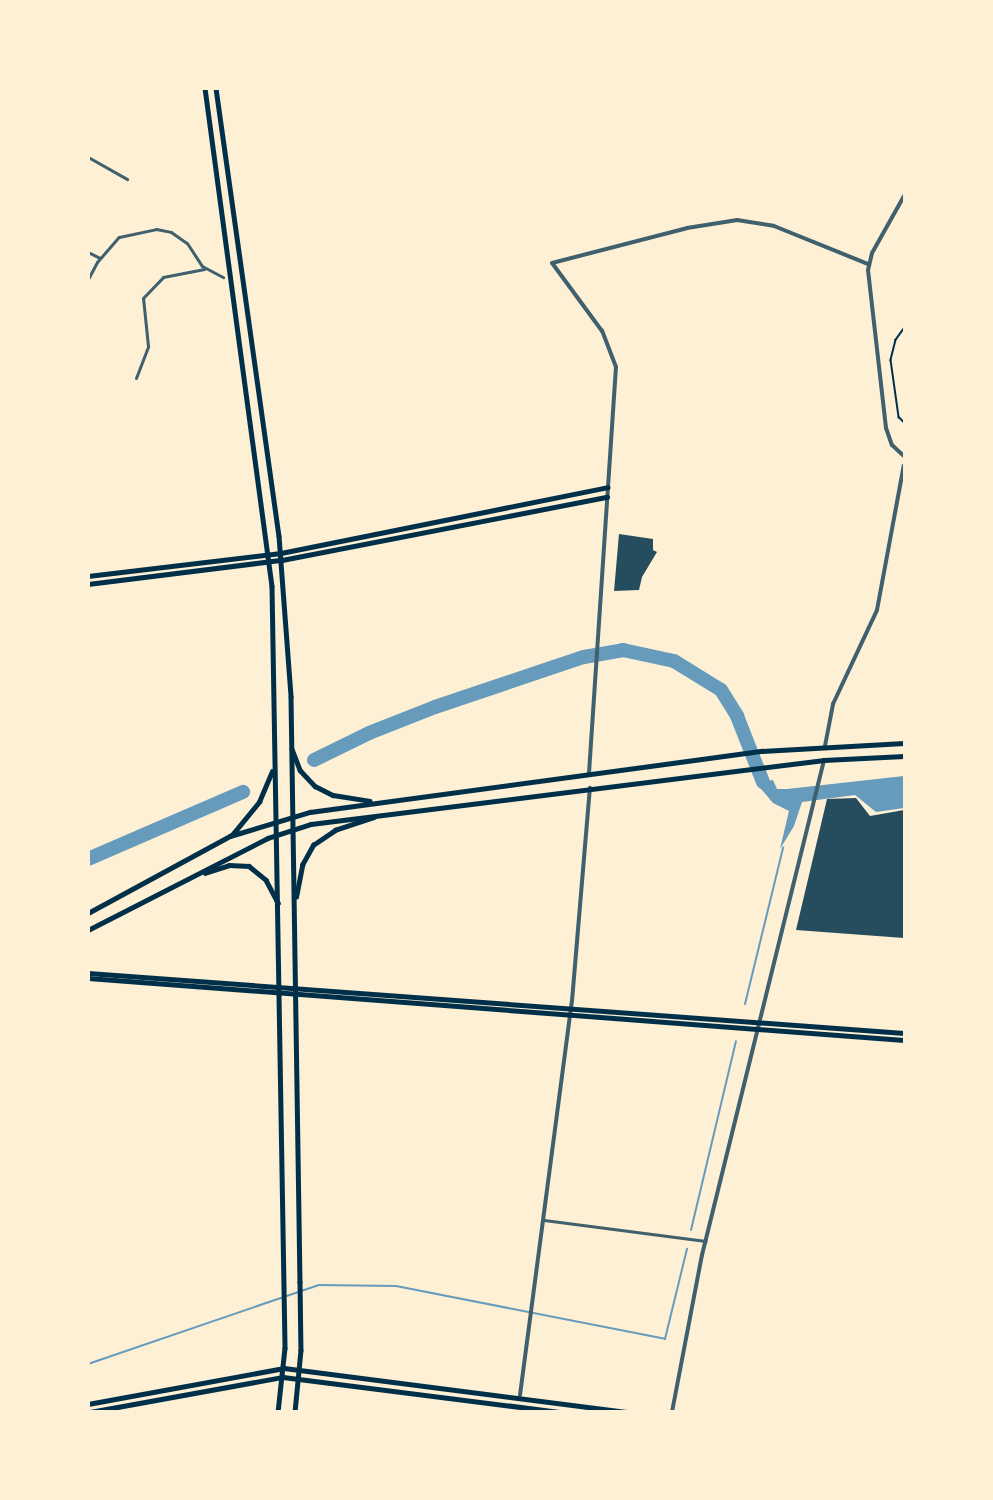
<!DOCTYPE html>
<html>
<head>
<meta charset="utf-8">
<style>
  body { margin:0 }
  #map { position:relative; width:993px; height:1500px; overflow:hidden; background:#fdf0d5; font-family:Mulish,sans-serif }
  div>[style] { position:absolute }
  .water>* { inset:0; background:#669bbc }
  .stream>* { height:2px; margin:-1px; padding:0 1px; transform-origin:1px; border-radius:1px; background:#669bbc }
  .river>* { height:14px; margin:-7px; padding:0 7px; transform-origin:7px; border-radius:7px; background:#669bbc }
  .building>* { inset:0; background:#264d5e }
  .path>* { height:1.5px; margin:-0.75px; padding:0 0.75px; transform-origin:0.75px; border-radius:0.75px; background:#003049 }
  .minor>* { height:3px; margin:-1.5px; padding:0 1.5px; transform-origin:1.5px; border-radius:1.5px; background:#3f606c }
  .tertiary>* { height:4px; margin:-2px; padding:0 2px; transform-origin:2px; border-radius:2px; background:#3f606c }
  .secondary>* { height:4.5px; margin:-2.25px; padding:0 2.25px; transform-origin:2.25px; border-radius:2.25px; background:#003049 }
  .primary>* { height:4.5px; margin:-2.25px; padding:0 2.25px; transform-origin:2.25px; border-radius:2.25px; background:#003049 }
  span { translate:-50% -50%; white-space:nowrap; text-align:center; line-height:1.15; -webkit-text-stroke:4.5px #fdf0d5; paint-order:stroke }
  .frame { position:absolute; inset:0; border:90px solid #fdf0d5; pointer-events:none }
</style>
</head>
<body>
<div id="map">
  <div class="water">
    <div style="clip-path:polygon(904px 776px,904px 808px,876px 812px,855px 795px,802px 802px,794px 826px,780px 849px,789px 811px,773px 803px,756px 783px,773px 780px,777px 789px,787px 789px)"></div>
  </div>
  <div class="stream">
    <div style="left:745px;top:1004px;width:161px;rotate:-76.3deg"></div>
    <div style="left:691px;top:1230px;width:194px;rotate:-76.6deg"></div>
    <div style="left:88px;top:1364px;width:244px;rotate:-18.9deg"></div>
    <div style="left:319px;top:1285px;width:77px;rotate:0.7deg"></div>
    <div style="left:396px;top:1286px;width:274px;rotate:11.1deg"></div>
    <div style="left:665px;top:1339px;width:93px;rotate:-76.3deg"></div>
  </div>
  <div class="river">
    <div style="left:314px;top:760px;width:61px;rotate:-26.1deg"></div>
    <div style="left:369px;top:733px;width:71px;rotate:-21.5deg"></div>
    <div style="left:435px;top:707px;width:157px;rotate:-18.6deg"></div>
    <div style="left:584px;top:657px;width:40px;rotate:-10deg"></div>
    <div style="left:623px;top:650px;width:52px;rotate:12.2deg"></div>
    <div style="left:674px;top:661px;width:55px;rotate:31.7deg"></div>
    <div style="left:721px;top:690px;width:31px;rotate:58deg"></div>
    <div style="left:737px;top:716px;width:71px;rotate:68.5deg"></div>
    <div style="left:88px;top:859px;width:169px;rotate:-23.4deg"></div>
  </div>
  <div class="building">
    <div style="clip-path:polygon(619px 534px,653px 539px,653px 550px,657px 552px,642px 577px,639px 590px,614px 591px)"></div>
    <div style="clip-path:polygon(856px 798px,870px 816px,904px 810px,904px 938px,796px 930px,827px 799px)"></div>
  </div>
  <div class="path">
    <div style="left:904px;top:329px;width:14px;rotate:126deg"></div>
    <div style="left:896px;top:340px;width:21px;rotate:104deg"></div>
    <div style="left:891px;top:360px;width:58px;rotate:82deg"></div>
    <div style="left:899px;top:417px;width:7px;rotate:45deg"></div>
  </div>
  <div class="minor">
    <div style="left:88px;top:157px;width:45px;rotate:29.4deg"></div>
    <div style="left:88px;top:252px;width:13px;rotate:27deg"></div>
    <div style="left:88px;top:279px;width:19px;rotate:-62deg"></div>
    <div style="left:97px;top:262px;width:33px;rotate:-49deg"></div>
    <div style="left:119px;top:237px;width:38px;rotate:-12deg"></div>
    <div style="left:156px;top:229px;width:15px;rotate:11deg"></div>
    <div style="left:171px;top:232px;width:19px;rotate:35deg"></div>
    <div style="left:187px;top:243px;width:27px;rotate:57deg"></div>
    <div style="left:202px;top:266px;width:24px;rotate:28deg"></div>
    <div style="left:136px;top:378px;width:34px;rotate:-69deg"></div>
    <div style="left:148px;top:346px;width:48px;rotate:-95.9deg"></div>
    <div style="left:143px;top:298px;width:29px;rotate:-46deg"></div>
    <div style="left:163px;top:277px;width:42px;rotate:-11deg"></div>
    <div style="left:544px;top:1220px;width:163px;rotate:7.4deg"></div>
  </div>
  <div class="tertiary">
    <div style="left:904px;top:196px;width:65px;rotate:119.3deg"></div>
    <div style="left:872px;top:253px;width:17px;rotate:103deg"></div>
    <div style="left:868px;top:270px;width:159px;rotate:83.5deg"></div>
    <div style="left:886px;top:428px;width:18px;rotate:71deg"></div>
    <div style="left:892px;top:445px;width:16px;rotate:43deg"></div>
    <div style="left:825px;top:746px;width:43px;rotate:-79.2deg"></div>
    <div style="left:833px;top:704px;width:104px;rotate:-64.9deg"></div>
    <div style="left:877px;top:610px;width:147px;rotate:-79.5deg"></div>
    <div style="left:589px;top:773px;width:407px;rotate:-86.2deg"></div>
    <div style="left:616px;top:367px;width:39px;rotate:-111deg"></div>
    <div style="left:602px;top:331px;width:84px;rotate:-126.3deg"></div>
    <div style="left:552px;top:263px;width:139px;rotate:-14.5deg"></div>
    <div style="left:687px;top:228px;width:51px;rotate:-9.1deg"></div>
    <div style="left:737px;top:220px;width:37px;rotate:9deg"></div>
    <div style="left:774px;top:226px;width:101px;rotate:22deg"></div>
    <div style="left:520px;top:1395px;width:397px;rotate:-82.5deg"></div>
    <div style="left:572px;top:1001px;width:214px;rotate:-85.2deg"></div>
    <div style="left:672px;top:1412px;width:160px;rotate:-79.2deg"></div>
    <div style="left:702px;top:1255px;width:510px;rotate:-76.15deg"></div>
  </div>
  <div class="secondary">
    <div style="left:88px;top:576px;width:194px;rotate:-6.8deg"></div>
    <div style="left:281px;top:553px;width:333px;rotate:-11.4deg"></div>
    <div style="left:88px;top:584px;width:195px;rotate:-7.1deg"></div>
    <div style="left:282px;top:560px;width:331px;rotate:-11deg"></div>
    <div style="left:88px;top:973px;width:818px;rotate:4.21deg"></div>
    <div style="left:88px;top:978px;width:818px;rotate:4.35deg"></div>
    <div style="left:88px;top:1404px;width:199px;rotate:-10.4deg"></div>
    <div style="left:284px;top:1368px;width:347px;rotate:7.3deg"></div>
    <div style="left:90px;top:1412px;width:196px;rotate:-10.3deg"></div>
    <div style="left:283px;top:1377px;width:280px;rotate:7.2deg"></div>
  </div>
  <div class="primary">
    <div style="left:205px;top:88px;width:502px;rotate:82.34deg"></div>
    <div style="left:272px;top:586px;width:762px;rotate:89.02deg"></div>
    <div style="left:285px;top:1348px;width:64px;rotate:96.2deg"></div>
    <div style="left:216px;top:88px;width:452px;rotate:82deg"></div>
    <div style="left:279px;top:536px;width:161px;rotate:85.7deg"></div>
    <div style="left:291px;top:697px;width:585px;rotate:89.12deg"></div>
    <div style="left:300px;top:1282px;width:68px;rotate:89.2deg"></div>
    <div style="left:301px;top:1350px;width:62px;rotate:95.5deg"></div>
    <div style="left:292px;top:749px;width:22px;rotate:69deg"></div>
    <div style="left:300px;top:770px;width:22px;rotate:47deg"></div>
    <div style="left:315px;top:786px;width:20px;rotate:27deg"></div>
    <div style="left:333px;top:795px;width:37px;rotate:9deg"></div>
    <div style="left:232px;top:835px;width:43px;rotate:-50.7deg"></div>
    <div style="left:259px;top:802px;width:33px;rotate:-67deg"></div>
    <div style="left:205px;top:873px;width:25px;rotate:-18deg"></div>
    <div style="left:229px;top:865px;width:20px;rotate:3deg"></div>
    <div style="left:249px;top:866px;width:22px;rotate:39deg"></div>
    <div style="left:266px;top:880px;width:26px;rotate:62deg"></div>
    <div style="left:296px;top:897px;width:33px;rotate:-79deg"></div>
    <div style="left:302px;top:865px;width:23px;rotate:-61deg"></div>
    <div style="left:313px;top:845px;width:27px;rotate:-34deg"></div>
    <div style="left:335px;top:830px;width:41px;rotate:-18.4deg"></div>
    <div style="left:88px;top:913px;width:162px;rotate:-28.5deg"></div>
    <div style="left:230px;top:836px;width:84px;rotate:-16.7deg"></div>
    <div style="left:310px;top:812px;width:456px;rotate:-7.7deg"></div>
    <div style="left:762px;top:751px;width:142px;rotate:-3.2deg"></div>
    <div style="left:88px;top:930px;width:202px;rotate:-27.1deg"></div>
    <div style="left:268px;top:838px;width:45px;rotate:-18deg"></div>
    <div style="left:311px;top:824px;width:517px;rotate:-7.11deg"></div>
    <div style="left:824px;top:760px;width:80px;rotate:-2.9deg"></div>
  </div>
  <div class="frame"></div>
</div>
</body>
</html>
